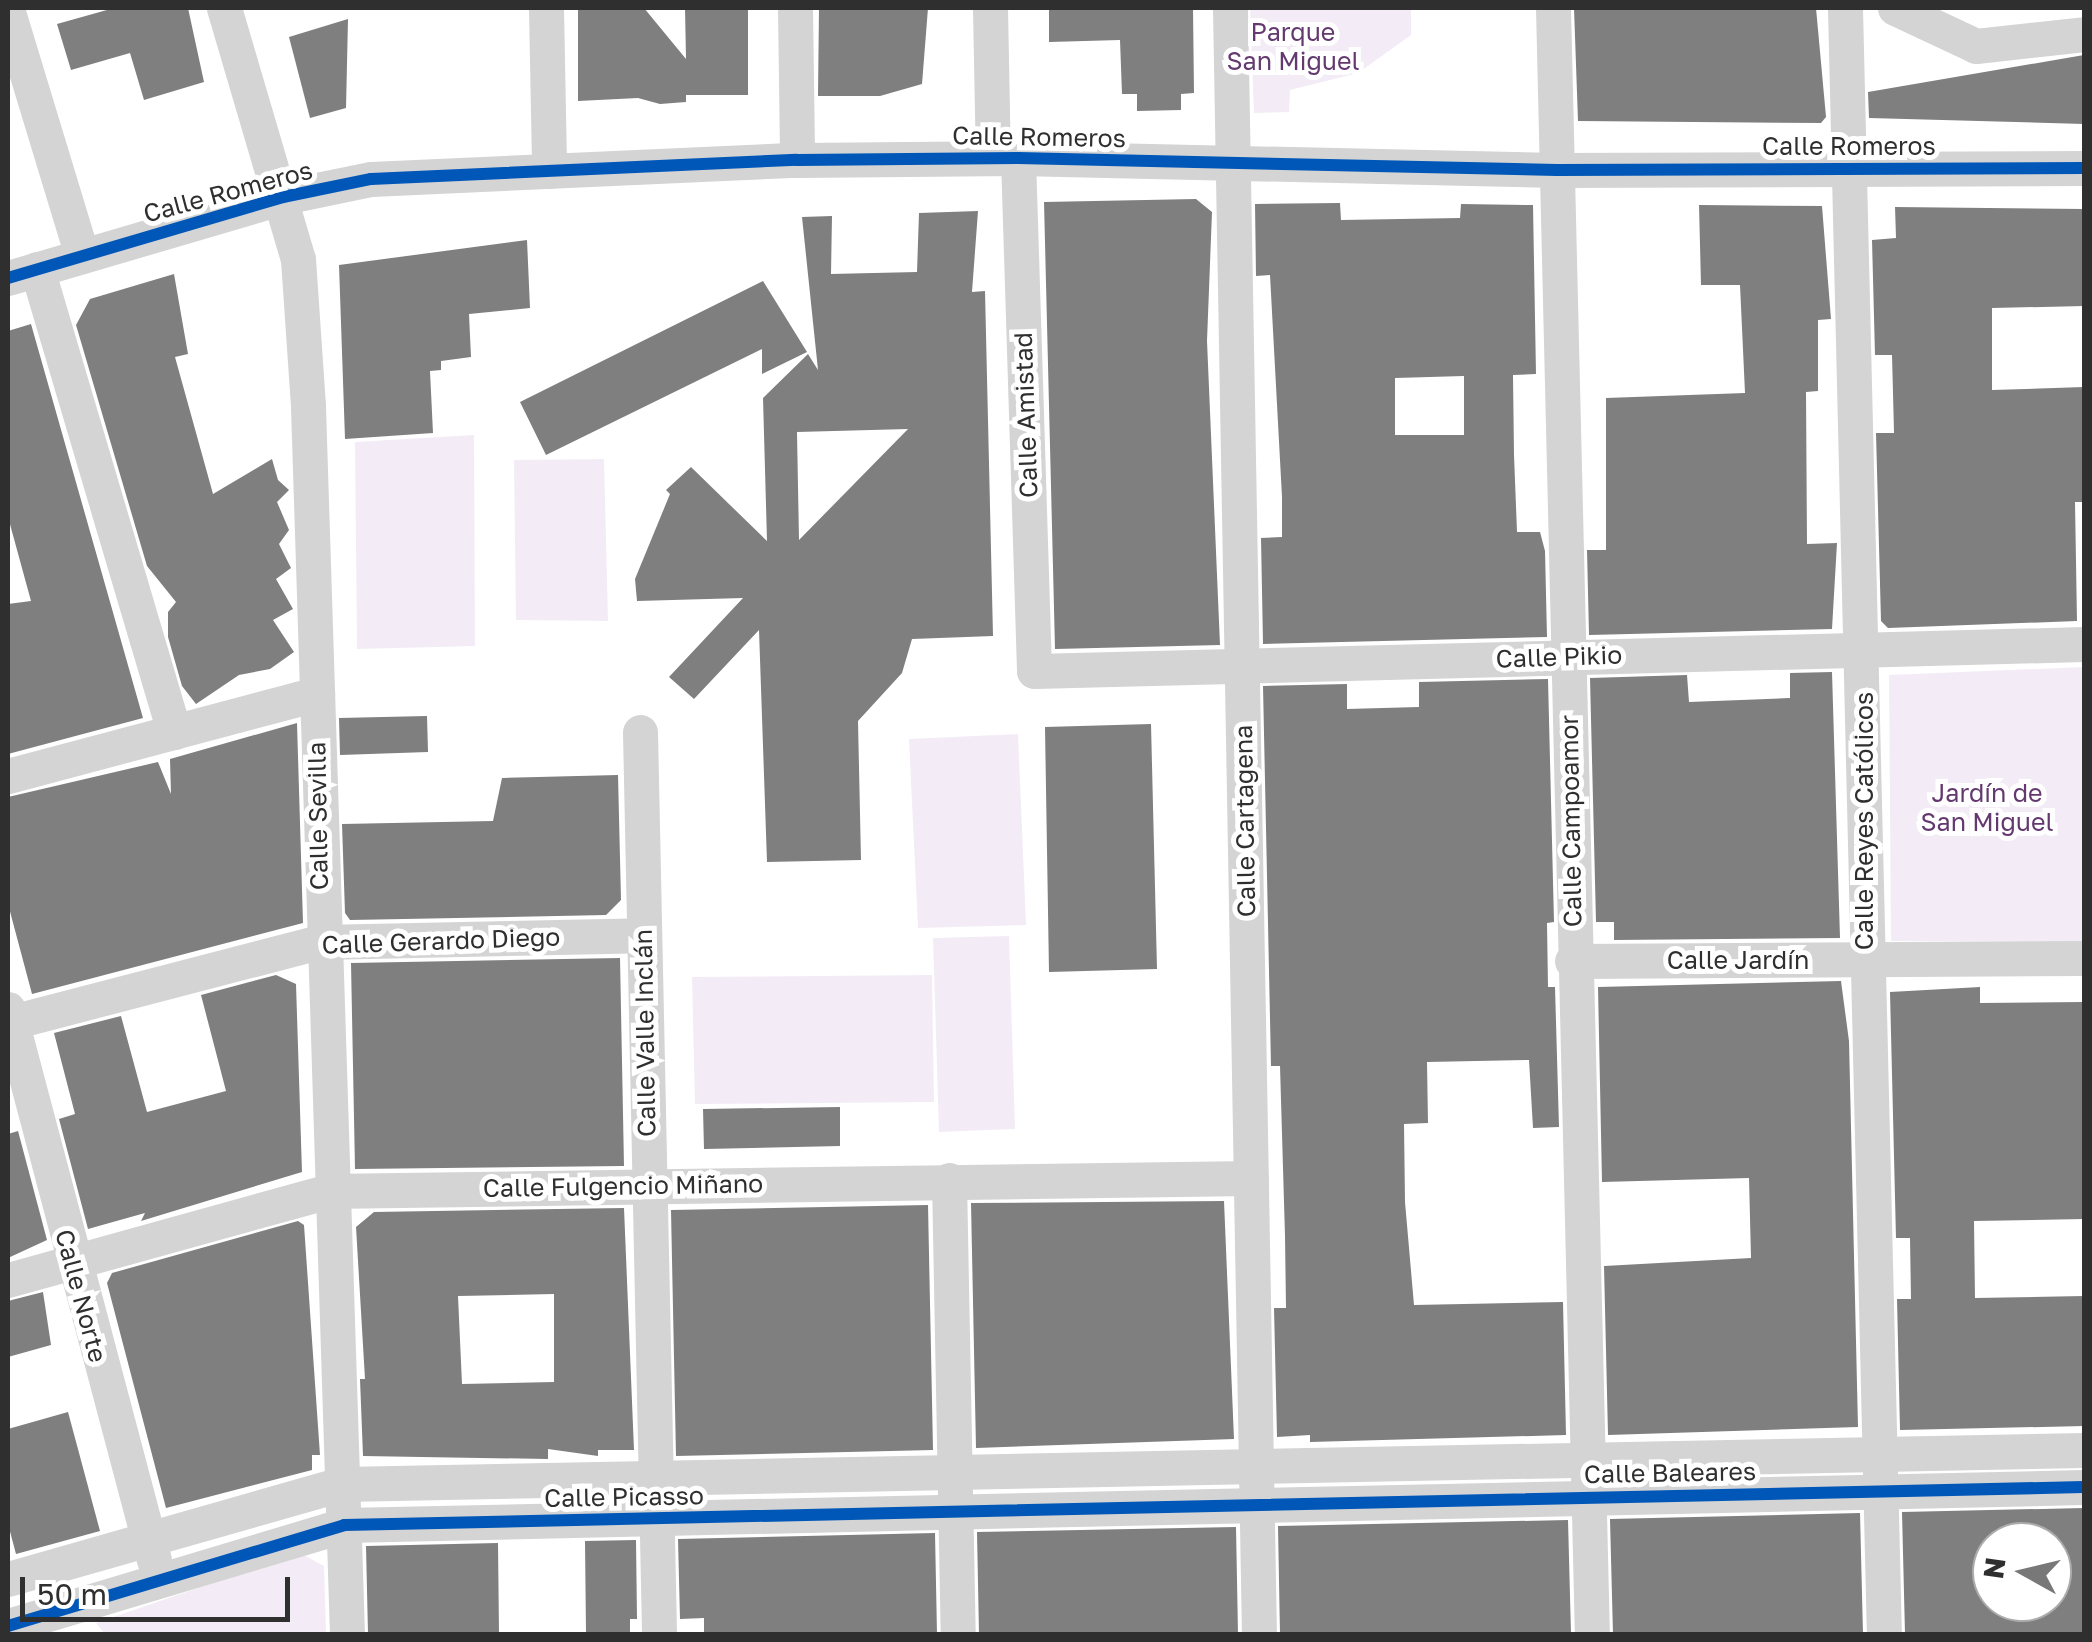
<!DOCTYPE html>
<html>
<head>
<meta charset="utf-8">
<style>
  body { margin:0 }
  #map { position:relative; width:2092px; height:1642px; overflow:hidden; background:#fff; font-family:"Golos Text",sans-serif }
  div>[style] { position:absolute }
  .green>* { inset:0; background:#f3ecf6 }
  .building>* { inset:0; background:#7f7f7f }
  .street>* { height:35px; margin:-17.5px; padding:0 17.5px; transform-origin:17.5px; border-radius:17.5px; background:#d4d4d4 }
  .cycleway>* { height:12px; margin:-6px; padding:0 6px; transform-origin:6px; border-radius:6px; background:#0057b8 }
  span { translate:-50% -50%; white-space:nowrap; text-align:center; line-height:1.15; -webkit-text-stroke:10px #fff; paint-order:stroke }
  .park-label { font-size:25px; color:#63396f }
  .street-label { font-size:25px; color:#2f2f2f }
  .frame { position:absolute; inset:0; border:10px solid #2f2f2f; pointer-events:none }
  .north { position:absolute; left:1972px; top:1522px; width:100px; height:100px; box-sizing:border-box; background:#fff; border:2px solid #acacac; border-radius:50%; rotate:278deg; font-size:28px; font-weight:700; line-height:40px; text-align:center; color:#2f2f2f }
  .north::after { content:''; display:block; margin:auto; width:35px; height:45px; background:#787878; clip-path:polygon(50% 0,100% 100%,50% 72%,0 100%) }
  .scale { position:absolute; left:20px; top:1577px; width:270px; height:45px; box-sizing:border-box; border:5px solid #2f2f2f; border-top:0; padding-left:12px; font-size:30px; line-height:35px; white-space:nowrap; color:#2f2f2f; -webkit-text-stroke:8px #fff; paint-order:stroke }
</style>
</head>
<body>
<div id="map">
  <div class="green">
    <div style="clip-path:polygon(1250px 8px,1411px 8px,1411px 35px,1358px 73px,1290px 90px,1289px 112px,1254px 113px)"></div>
    <div style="clip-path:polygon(474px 435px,475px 646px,357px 649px,355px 442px)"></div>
    <div style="clip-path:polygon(604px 459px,608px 621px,516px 620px,514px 460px)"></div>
    <div style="clip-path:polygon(2084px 667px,2084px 942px,1891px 941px,1889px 675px)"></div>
    <div style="clip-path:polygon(1018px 734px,1026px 925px,918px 928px,909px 739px)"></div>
    <div style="clip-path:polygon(1009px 936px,1015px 1129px,939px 1132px,933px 938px)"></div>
    <div style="clip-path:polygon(932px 975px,934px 1102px,695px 1104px,692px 977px)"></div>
    <div style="clip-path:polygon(300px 1553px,324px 1566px,326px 1634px,105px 1634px,96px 1623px)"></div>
  </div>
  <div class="building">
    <div style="clip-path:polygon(114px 8px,188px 8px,204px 82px,144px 100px,130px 53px,71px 70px,57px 24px)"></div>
    <div style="clip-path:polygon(578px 8px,644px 8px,686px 59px,685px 8px,748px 8px,748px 95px,686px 95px,686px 102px,660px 104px,638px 98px,578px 101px)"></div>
    <div style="clip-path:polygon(819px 8px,928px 8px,922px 84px,880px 96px,818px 96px)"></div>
    <div style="clip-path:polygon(1049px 8px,1193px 8px,1194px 93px,1181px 94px,1181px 110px,1137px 111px,1137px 94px,1122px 94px,1120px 40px,1049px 42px)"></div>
    <div style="clip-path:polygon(1574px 8px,1816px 8px,1826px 117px,1821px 123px,1578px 121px)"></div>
    <div style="clip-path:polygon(348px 19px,346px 108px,310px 118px,289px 37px)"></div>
    <div style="clip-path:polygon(2084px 55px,2084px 124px,1869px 118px,1868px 92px)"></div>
    <div style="clip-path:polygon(1196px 199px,1212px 212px,1207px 341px,1220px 645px,1055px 649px,1044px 202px)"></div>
    <div style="clip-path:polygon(evenodd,1340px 203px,1341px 220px,1460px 218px,1461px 204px,1533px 205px,1536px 374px,1513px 375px,1514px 455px,1517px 532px,1540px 532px,1545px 551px,1547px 637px,1263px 644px,1261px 538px,1282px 537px,1282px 497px,1270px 275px,1256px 276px,1255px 204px,1340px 203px,1464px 376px,1464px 435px,1395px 435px,1395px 378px,1464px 376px)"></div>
    <div style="clip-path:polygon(1699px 205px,1822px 206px,1831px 319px,1818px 320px,1818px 391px,1806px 392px,1807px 544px,1837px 543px,1832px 629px,1589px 635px,1587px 550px,1606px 550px,1606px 398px,1745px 393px,1740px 285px,1701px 285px)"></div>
    <div style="clip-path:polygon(1895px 207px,2084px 209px,2084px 306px,1992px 308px,1992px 390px,2084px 387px,2084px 502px,2075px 502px,2077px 621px,1888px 628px,1881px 621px,1876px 433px,1894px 433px,1893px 393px,1892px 355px,1875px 355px,1872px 240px,1896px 238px)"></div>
    <div style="clip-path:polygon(evenodd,978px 211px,972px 292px,985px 291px,993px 636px,912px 639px,902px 673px,858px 721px,861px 860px,767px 862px,759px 630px,694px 699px,669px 677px,743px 598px,637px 601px,635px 579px,670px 494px,666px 490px,691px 467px,767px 541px,763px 398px,808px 354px,818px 370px,802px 217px,832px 216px,831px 274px,917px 272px,919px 213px,978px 211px,908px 429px,799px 540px,797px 432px,908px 429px)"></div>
    <div style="clip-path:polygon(527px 240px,530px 308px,469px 314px,471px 357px,441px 361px,441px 370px,430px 371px,433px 433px,345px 439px,339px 265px)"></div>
    <div style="clip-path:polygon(174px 274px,188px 354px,175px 357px,213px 494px,272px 459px,278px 480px,289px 490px,277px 502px,289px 530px,279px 544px,291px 568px,276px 579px,293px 609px,273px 620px,294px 652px,270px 669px,239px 675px,196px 704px,182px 686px,168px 637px,168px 612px,176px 602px,147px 566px,76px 325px,90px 299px)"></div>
    <div style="clip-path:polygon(763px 281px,807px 352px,762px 374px,762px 349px,546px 455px,520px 402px)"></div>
    <div style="clip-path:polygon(31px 324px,143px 718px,8px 754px,8px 604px,31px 601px,8px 517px,8px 331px)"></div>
    <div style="clip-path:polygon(1832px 672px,1840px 938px,1614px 940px,1614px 922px,1596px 922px,1590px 678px,1687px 675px,1689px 702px,1790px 698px,1790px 673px)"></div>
    <div style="clip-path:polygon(1548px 679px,1554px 922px,1547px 923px,1548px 987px,1555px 987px,1559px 1127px,1533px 1128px,1529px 1060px,1427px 1062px,1428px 1123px,1404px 1124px,1405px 1202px,1414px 1305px,1563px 1302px,1566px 1435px,1310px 1442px,1310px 1435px,1277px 1437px,1274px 1308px,1286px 1308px,1285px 1236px,1280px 1066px,1271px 1066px,1263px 686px,1347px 684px,1347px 709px,1419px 707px,1419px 682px)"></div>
    <div style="clip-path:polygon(427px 716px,428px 752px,340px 755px,339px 718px)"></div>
    <div style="clip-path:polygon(297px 723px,303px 923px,32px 994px,8px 904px,8px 797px,158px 762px,171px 794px,170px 759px)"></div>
    <div style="clip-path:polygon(1151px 724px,1157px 969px,1049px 972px,1045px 727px)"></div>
    <div style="clip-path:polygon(618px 775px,621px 900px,606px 915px,350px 920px,345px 913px,342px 824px,493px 821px,502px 778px)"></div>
    <div style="clip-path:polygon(620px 958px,624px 1166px,355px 1169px,351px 963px)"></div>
    <div style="clip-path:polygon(276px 975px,296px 984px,302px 1172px,141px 1221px,145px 1213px,88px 1229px,59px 1119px,75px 1114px,54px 1033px,121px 1016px,147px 1112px,226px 1091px,201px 995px)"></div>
    <div style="clip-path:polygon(1841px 981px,1849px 1041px,1858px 1427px,1608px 1435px,1604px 1266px,1751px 1258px,1749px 1178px,1602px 1182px,1598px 987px)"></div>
    <div style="clip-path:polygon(1980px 987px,1980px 1003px,2084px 1002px,2084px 1219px,1974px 1221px,1975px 1298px,2084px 1296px,2084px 1426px,1900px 1430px,1897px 1299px,1911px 1299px,1910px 1238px,1896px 1238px,1890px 992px)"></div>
    <div style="clip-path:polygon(840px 1107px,840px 1146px,704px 1149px,703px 1109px)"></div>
    <div style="clip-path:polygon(18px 1131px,47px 1240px,8px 1258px,8px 1134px)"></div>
    <div style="clip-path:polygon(1224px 1201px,1234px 1439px,976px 1448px,971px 1203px)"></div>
    <div style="clip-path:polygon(928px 1205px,933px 1450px,676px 1456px,671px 1210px)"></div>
    <div style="clip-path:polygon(evenodd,624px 1208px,634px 1450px,598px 1450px,598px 1456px,548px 1449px,548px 1459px,363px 1456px,360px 1379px,365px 1379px,356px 1227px,374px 1212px,624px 1208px,554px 1294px,554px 1382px,462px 1384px,458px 1296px,554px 1294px)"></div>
    <div style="clip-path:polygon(298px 1221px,304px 1225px,320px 1455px,312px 1455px,312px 1470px,166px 1508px,107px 1283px,112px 1273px)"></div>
    <div style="clip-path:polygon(43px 1292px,51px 1345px,8px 1357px,8px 1301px)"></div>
    <div style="clip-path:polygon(68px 1412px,100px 1531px,16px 1554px,8px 1524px,8px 1429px)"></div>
    <div style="clip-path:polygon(evenodd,2084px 1508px,2084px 1634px,1905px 1634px,1902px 1512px,2084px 1508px,1992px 1542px,2052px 1542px,2052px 1602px,1992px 1602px,1992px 1542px)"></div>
    <div style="clip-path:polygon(1860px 1513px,1863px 1634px,1613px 1634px,1610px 1519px)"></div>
    <div style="clip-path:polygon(1568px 1520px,1571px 1634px,1280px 1634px,1278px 1526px)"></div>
    <div style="clip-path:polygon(1236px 1527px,1238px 1634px,979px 1634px,977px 1532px)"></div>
    <div style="clip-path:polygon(935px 1533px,937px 1634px,704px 1634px,704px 1618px,680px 1619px,678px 1539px)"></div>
    <div style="clip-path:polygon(636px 1540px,637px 1619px,630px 1619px,630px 1634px,586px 1634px,585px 1541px)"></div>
    <div style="clip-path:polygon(498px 1543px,499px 1634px,368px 1634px,366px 1546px)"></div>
  </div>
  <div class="street">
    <div style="left:224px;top:8px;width:262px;rotate:73.6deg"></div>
    <div style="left:298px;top:259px;width:148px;rotate:86.1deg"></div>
    <div style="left:308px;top:407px;width:1228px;rotate:88.18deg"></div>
    <div style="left:546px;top:8px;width:163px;rotate:88.9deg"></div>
    <div style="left:795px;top:8px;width:152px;rotate:89.2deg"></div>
    <div style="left:990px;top:8px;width:150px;rotate:88.9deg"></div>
    <div style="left:1230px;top:8px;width:1626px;rotate:88.98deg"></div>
    <div style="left:1553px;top:8px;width:1626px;rotate:88.63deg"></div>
    <div style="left:1845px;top:8px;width:1626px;rotate:88.63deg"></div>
    <div style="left:1895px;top:8px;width:89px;rotate:25.1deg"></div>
    <div style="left:1976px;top:46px;width:109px;rotate:-6.3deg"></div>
    <div style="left:8px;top:12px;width:255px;rotate:73.1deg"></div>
    <div style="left:1018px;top:158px;width:513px;rotate:88.21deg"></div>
    <div style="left:1034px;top:671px;width:1050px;rotate:-1.47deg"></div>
    <div style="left:37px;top:269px;width:483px;rotate:73.5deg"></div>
    <div style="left:8px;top:278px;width:287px;rotate:-16.4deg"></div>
    <div style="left:283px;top:197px;width:90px;rotate:-11.6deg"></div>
    <div style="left:371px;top:179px;width:426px;rotate:-2.6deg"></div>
    <div style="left:797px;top:160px;width:221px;rotate:-0.5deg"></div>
    <div style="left:1018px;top:158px;width:539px;rotate:1.28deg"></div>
    <div style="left:1557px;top:170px;width:527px;rotate:-0.22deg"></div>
    <div style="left:640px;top:732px;width:902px;rotate:88.79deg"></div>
    <div style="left:8px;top:776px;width:320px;rotate:-14.9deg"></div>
    <div style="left:1572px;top:961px;width:512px;rotate:-0.34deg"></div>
    <div style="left:8px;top:1009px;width:570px;rotate:75.16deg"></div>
    <div style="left:8px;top:1023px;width:322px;rotate:-14.6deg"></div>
    <div style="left:320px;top:942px;width:324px;rotate:-1.2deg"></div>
    <div style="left:949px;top:1180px;width:454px;rotate:88.9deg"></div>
    <div style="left:8px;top:1280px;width:332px;rotate:-15.5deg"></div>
    <div style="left:328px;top:1191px;width:923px;rotate:-0.81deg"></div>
    <div style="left:8px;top:1579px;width:347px;rotate:-15.9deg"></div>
    <div style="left:342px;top:1484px;width:1742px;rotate:-1.12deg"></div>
    <div style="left:8px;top:1626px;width:351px;rotate:-16.7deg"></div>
    <div style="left:344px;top:1525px;width:1740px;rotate:-1.25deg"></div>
  </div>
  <div class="cycleway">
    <div style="left:8px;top:278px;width:287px;rotate:-16.4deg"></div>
    <div style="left:283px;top:197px;width:90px;rotate:-11.6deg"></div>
    <div style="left:371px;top:179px;width:426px;rotate:-2.6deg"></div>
    <div style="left:797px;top:160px;width:221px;rotate:-0.5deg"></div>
    <div style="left:1018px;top:158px;width:539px;rotate:1.28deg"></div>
    <div style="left:1557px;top:170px;width:527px;rotate:-0.22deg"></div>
    <div style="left:8px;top:1626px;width:351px;rotate:-16.7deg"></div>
    <div style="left:344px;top:1525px;width:1740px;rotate:-1.25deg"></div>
  </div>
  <div class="park-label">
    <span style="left:1293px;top:47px">Parque<br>San Miguel</span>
    <span style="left:1987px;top:808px">Jardín de<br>San Miguel</span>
  </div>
  <div class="street-label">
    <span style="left:1039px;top:137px;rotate:1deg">Calle Romeros</span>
    <span style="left:1849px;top:146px">Calle Romeros</span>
    <span style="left:228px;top:192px;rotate:-15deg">Calle Romeros</span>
    <span style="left:1026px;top:415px;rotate:-92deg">Calle Amistad</span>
    <span style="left:1559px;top:657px;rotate:-2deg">Calle Pikio</span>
    <span style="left:318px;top:816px;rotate:-91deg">Calle Sevilla</span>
    <span style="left:1245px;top:821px;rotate:-91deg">Calle Cartagena</span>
    <span style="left:1571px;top:821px;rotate:-91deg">Calle Campoamor</span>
    <span style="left:1864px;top:821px;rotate:-90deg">Calle Reyes Católicos</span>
    <span style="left:441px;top:941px;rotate:-2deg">Calle Gerardo Diego</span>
    <span style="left:1738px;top:960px">Calle Jardín</span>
    <span style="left:645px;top:1033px;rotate:-91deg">Calle Valle Inclán</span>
    <span style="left:623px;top:1186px;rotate:-1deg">Calle Fulgencio Miñano</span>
    <span style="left:81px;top:1296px;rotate:75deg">Calle Norte</span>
    <span style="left:1670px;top:1473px;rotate:-1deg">Calle Baleares</span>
    <span style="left:624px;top:1497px;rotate:-1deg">Calle Picasso</span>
  </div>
  <div class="frame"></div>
  <div class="north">N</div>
  <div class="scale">50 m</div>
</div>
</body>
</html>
